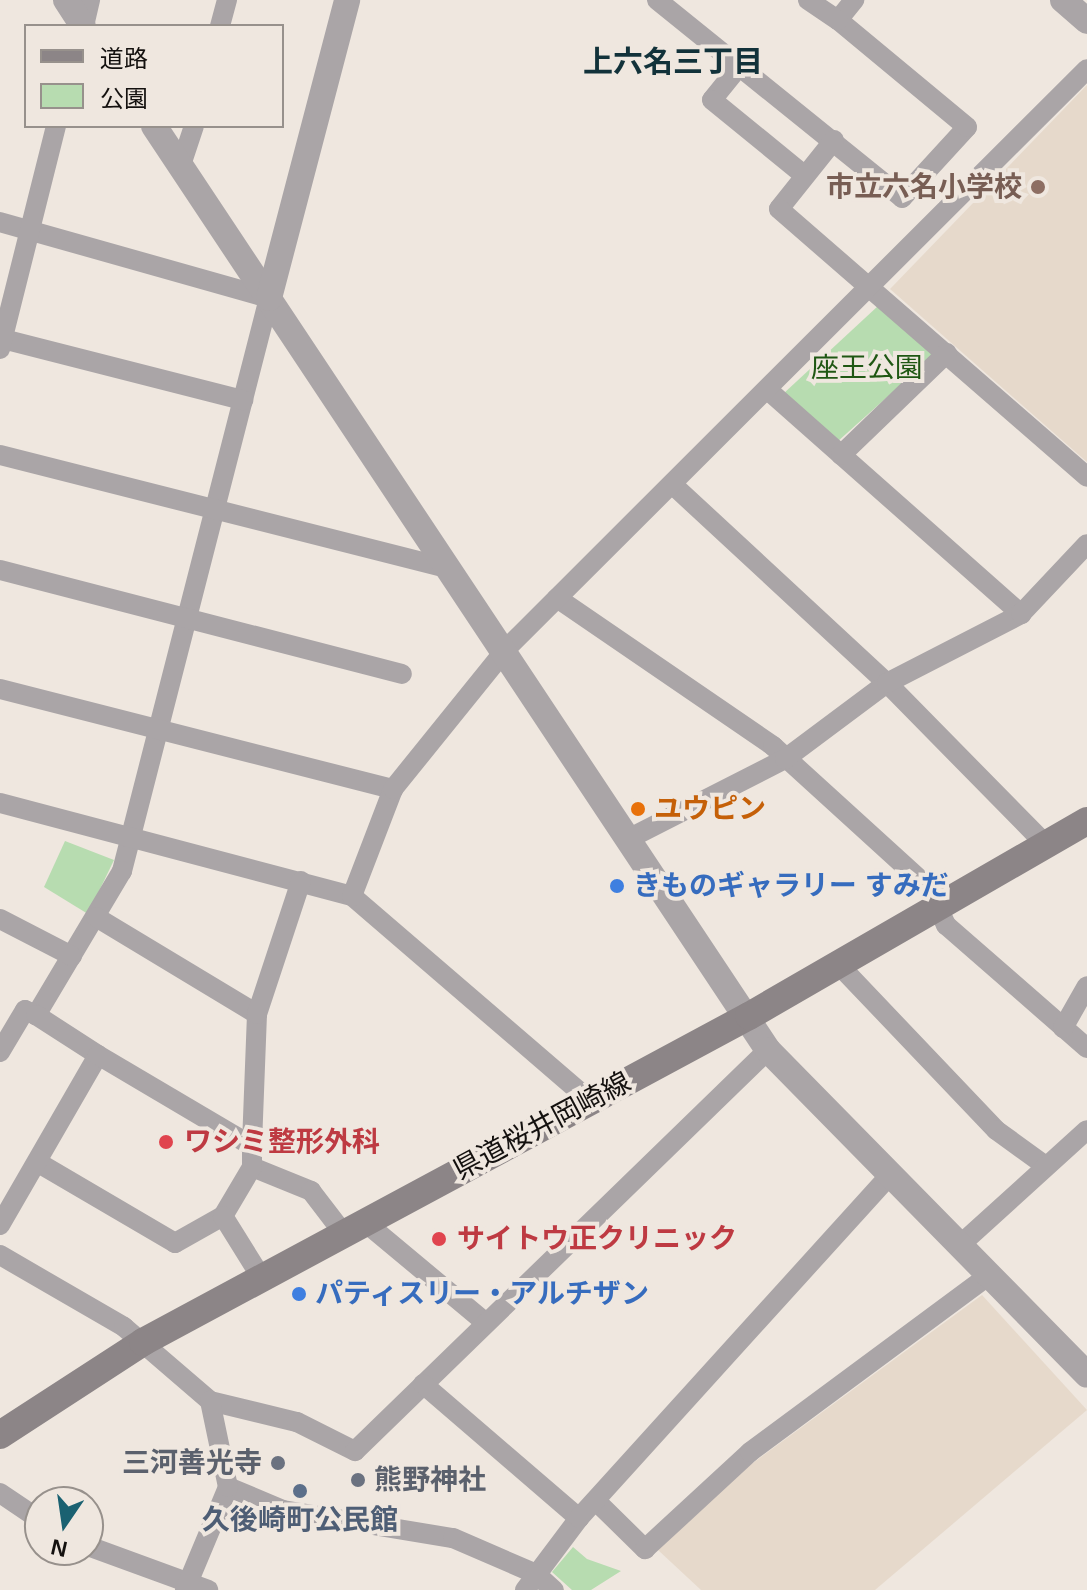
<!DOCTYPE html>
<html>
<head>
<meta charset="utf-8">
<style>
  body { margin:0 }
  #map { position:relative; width:1087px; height:1590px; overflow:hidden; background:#efe7df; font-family:Helvetica,"Noto Sans JP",sans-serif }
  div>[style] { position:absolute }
  .built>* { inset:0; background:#e6d9cb }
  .green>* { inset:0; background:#b7dcb0 }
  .minor>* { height:20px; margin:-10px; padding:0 10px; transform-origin:10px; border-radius:10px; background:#aaa5a7 }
  .tertiary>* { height:26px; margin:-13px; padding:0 13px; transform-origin:13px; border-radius:13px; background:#aaa5a7 }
  .secondary>* { height:28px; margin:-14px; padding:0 14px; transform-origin:14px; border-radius:14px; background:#8c8587 }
  .dots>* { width:22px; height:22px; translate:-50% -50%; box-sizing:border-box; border:4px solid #efe7df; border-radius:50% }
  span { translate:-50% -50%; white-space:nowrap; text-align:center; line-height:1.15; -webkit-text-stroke:8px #efe7df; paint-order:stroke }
  .education-label { font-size:28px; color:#785e54; font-weight:700 }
  .right { translate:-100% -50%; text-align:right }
  .park-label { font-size:28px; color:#1f5713 }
  .food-label { font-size:28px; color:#c56008; font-weight:700 }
  .left { translate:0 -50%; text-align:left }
  .shop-label { font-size:28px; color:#366cbe; font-weight:700 }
  .street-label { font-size:28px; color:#14110f }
  .health-label { font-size:28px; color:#be3a42; font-weight:700 }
  .worship-label { font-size:28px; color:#5b616d; font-weight:700 }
  .service-label { font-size:28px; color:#4e5e75; font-weight:700 }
  .neighbourhood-label { font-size:30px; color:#12323a; font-weight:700 }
  .legend { position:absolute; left:24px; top:24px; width:260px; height:104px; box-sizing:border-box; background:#efe7df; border:2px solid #97918c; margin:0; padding:10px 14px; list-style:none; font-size:24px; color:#14110f }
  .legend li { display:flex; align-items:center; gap:16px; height:40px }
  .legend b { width:40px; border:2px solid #97918c }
  .north { position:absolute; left:24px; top:1486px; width:80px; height:80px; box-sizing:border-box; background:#efe7df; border:2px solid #97918c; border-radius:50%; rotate:193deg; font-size:22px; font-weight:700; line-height:32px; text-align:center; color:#14110f }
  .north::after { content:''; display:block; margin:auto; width:28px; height:36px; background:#1a6171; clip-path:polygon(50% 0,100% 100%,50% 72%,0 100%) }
</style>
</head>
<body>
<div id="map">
  <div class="built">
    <div style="clip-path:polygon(1087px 85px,1087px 462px,890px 289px)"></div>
    <div style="clip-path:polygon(982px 1295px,1087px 1410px,875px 1590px,701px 1590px,658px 1550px,750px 1465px)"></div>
  </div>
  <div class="green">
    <div style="clip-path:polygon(878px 306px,934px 355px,837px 442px,783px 394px)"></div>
    <div style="clip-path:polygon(65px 841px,114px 860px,88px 914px,44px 887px)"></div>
    <div style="clip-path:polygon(573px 1547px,587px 1559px,621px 1571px,591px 1590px,572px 1590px,552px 1572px)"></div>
  </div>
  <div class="minor">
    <div style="left:657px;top:0;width:315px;rotate:38.9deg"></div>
    <div style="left:902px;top:198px;width:96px;rotate:-47.5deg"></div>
    <div style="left:967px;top:127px;width:168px;rotate:-140.3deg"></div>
    <div style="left:838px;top:20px;width:26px;rotate:-51deg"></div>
    <div style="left:808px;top:0;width:36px;rotate:34deg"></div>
    <div style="left:84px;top:26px;width:27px;rotate:-77deg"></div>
    <div style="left:220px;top:26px;width:27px;rotate:-75deg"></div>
    <div style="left:741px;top:64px;width:46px;rotate:128.9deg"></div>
    <div style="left:712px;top:100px;width:119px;rotate:39.2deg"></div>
    <div style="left:834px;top:140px;width:88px;rotate:128.6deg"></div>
    <div style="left:779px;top:209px;width:408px;rotate:41deg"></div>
    <div style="left:181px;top:165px;width:41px;rotate:-71.6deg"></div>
    <div style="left:0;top:222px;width:280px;rotate:15.8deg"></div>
    <div style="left:269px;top:298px;width:592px;rotate:104.39deg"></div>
    <div style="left:122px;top:871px;width:168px;rotate:120.8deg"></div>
    <div style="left:36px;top:1015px;width:12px;rotate:-156deg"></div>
    <div style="left:25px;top:1010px;width:49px;rotate:120.8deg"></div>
    <div style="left:3px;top:339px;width:248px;rotate:14.3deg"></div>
    <div style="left:0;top:349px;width:230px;rotate:-75.9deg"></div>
    <div style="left:769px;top:391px;width:337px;rotate:41.5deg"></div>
    <div style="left:0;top:455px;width:464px;rotate:14.2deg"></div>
    <div style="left:841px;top:455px;width:147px;rotate:-43.9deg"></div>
    <div style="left:672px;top:484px;width:293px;rotate:42.8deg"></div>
    <div style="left:887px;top:683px;width:228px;rotate:45.5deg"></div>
    <div style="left:0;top:570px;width:415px;rotate:14.5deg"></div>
    <div style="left:557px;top:598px;width:262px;rotate:34.4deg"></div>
    <div style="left:773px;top:746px;width:211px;rotate:42.3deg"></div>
    <div style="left:929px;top:888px;width:41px;rotate:65.3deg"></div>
    <div style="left:946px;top:925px;width:187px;rotate:41.1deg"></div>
    <div style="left:0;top:689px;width:406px;rotate:14.3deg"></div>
    <div style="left:0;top:803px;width:364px;rotate:14.8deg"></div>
    <div style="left:352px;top:896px;width:313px;rotate:40.7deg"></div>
    <div style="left:632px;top:837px;width:172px;rotate:-27deg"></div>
    <div style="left:785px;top:759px;width:127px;rotate:-36.7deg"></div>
    <div style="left:887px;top:683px;width:151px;rotate:-27.2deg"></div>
    <div style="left:1021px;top:614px;width:96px;rotate:-46.7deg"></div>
    <div style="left:352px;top:896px;width:115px;rotate:-69deg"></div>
    <div style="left:393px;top:789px;width:179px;rotate:-51.1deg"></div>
    <div style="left:505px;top:650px;width:822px;rotate:-44.95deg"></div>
    <div style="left:96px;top:917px;width:188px;rotate:31.1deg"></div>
    <div style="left:257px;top:1014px;width:132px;rotate:92.2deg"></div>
    <div style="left:0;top:919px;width:81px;rotate:27.2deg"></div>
    <div style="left:839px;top:965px;width:228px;rotate:46.4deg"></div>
    <div style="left:996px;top:1130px;width:58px;rotate:35.9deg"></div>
    <div style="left:257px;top:1014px;width:140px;rotate:-71.7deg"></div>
    <div style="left:36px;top:1015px;width:74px;rotate:32.8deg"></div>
    <div style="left:1063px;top:1028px;width:48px;rotate:-60.3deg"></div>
    <div style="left:37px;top:1162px;width:160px;rotate:30.4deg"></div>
    <div style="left:175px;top:1243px;width:55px;rotate:-29.4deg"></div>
    <div style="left:252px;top:1167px;width:64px;rotate:22.1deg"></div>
    <div style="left:311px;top:1191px;width:54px;rotate:52.5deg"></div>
    <div style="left:366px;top:1223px;width:155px;rotate:39.8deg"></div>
    <div style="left:0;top:1225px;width:196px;rotate:-60deg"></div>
    <div style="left:98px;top:1055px;width:179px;rotate:30.6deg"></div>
    <div style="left:252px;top:1146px;width:21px;rotate:90deg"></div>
    <div style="left:252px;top:1167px;width:57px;rotate:120.6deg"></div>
    <div style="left:223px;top:1216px;width:72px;rotate:58.1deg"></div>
    <div style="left:960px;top:1245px;width:171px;rotate:-42.2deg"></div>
    <div style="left:0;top:1255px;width:143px;rotate:30.1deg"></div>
    <div style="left:124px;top:1327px;width:113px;rotate:40.7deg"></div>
    <div style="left:210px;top:1401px;width:89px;rotate:13.6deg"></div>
    <div style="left:297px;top:1422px;width:65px;rotate:26.6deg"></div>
    <div style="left:355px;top:1451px;width:576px;rotate:-44.16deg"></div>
    <div style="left:423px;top:1384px;width:206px;rotate:40.7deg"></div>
    <div style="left:228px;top:1487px;width:60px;rotate:22.7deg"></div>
    <div style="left:283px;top:1510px;width:172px;rotate:9.4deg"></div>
    <div style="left:453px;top:1538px;width:90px;rotate:23.4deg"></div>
    <div style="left:536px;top:1574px;width:24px;rotate:42deg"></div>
    <div style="left:0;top:1493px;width:48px;rotate:34deg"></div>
    <div style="left:596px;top:1501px;width:69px;rotate:44.4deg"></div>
    <div style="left:645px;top:1549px;width:143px;rotate:-42.7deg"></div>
    <div style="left:750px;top:1452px;width:296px;rotate:-36.5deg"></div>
    <div style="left:88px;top:1546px;width:128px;rotate:20.1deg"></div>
    <div style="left:185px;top:1590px;width:112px;rotate:-67.3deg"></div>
    <div style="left:228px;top:1487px;width:88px;rotate:-101.8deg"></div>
    <div style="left:525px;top:1590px;width:90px;rotate:-53.1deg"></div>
    <div style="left:579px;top:1518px;width:463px;rotate:-47.8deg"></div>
  </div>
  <div class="tertiary">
    <div style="left:66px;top:0;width:31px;rotate:57deg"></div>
    <div style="left:1063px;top:0;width:32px;rotate:41deg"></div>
    <div style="left:154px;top:126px;width:1109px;rotate:56.4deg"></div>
    <div style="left:768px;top:1050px;width:455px;rotate:45.5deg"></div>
    <div style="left:269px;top:298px;width:308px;rotate:-75.3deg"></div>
  </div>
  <div class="secondary">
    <div style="left:0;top:1435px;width:171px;rotate:-33deg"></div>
    <div style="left:143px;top:1342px;width:688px;rotate:-28.28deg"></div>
    <div style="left:749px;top:1016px;width:390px;rotate:-30deg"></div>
  </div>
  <div class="dots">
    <div style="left:1038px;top:187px;background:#8d6e63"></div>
    <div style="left:638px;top:809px;background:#e8710a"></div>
    <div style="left:617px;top:886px;background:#3f7fe0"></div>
    <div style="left:166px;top:1142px;background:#e0444e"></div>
    <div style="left:439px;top:1239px;background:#e0444e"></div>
    <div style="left:299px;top:1294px;background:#3f7fe0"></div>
    <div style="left:278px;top:1463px;background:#6b7280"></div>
    <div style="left:358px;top:1480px;background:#6b7280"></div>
    <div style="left:300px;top:1491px;background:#5c6f8a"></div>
  </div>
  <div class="education-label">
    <span class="right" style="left:1022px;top:187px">市立六名小学校</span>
  </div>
  <div class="park-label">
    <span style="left:867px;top:368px">座王公園</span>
  </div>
  <div class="food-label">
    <span class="left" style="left:654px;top:809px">ユウピン</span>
  </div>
  <div class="shop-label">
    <span class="left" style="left:633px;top:886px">きものギャラリー すみだ</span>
    <span class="left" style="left:315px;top:1294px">パティスリー・アルチザン</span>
  </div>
  <div class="street-label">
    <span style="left:542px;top:1126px;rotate:-28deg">県道桜井岡崎線</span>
  </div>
  <div class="health-label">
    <span class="left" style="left:184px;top:1142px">ワシミ整形外科</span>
    <span class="left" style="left:457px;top:1239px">サイトウ正クリニック</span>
  </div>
  <div class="worship-label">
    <span class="right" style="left:262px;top:1463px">三河善光寺</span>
    <span class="left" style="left:374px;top:1480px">熊野神社</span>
  </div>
  <div class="service-label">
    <span style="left:300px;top:1520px">久後崎町公民館</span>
  </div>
  <div class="neighbourhood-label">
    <span style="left:673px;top:62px">上六名三丁目</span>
  </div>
  <ul class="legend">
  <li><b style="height:10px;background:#8c8587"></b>道路</li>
  <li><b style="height:22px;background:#b7dcb0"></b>公園</li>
  </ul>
  <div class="north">N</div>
</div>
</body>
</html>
